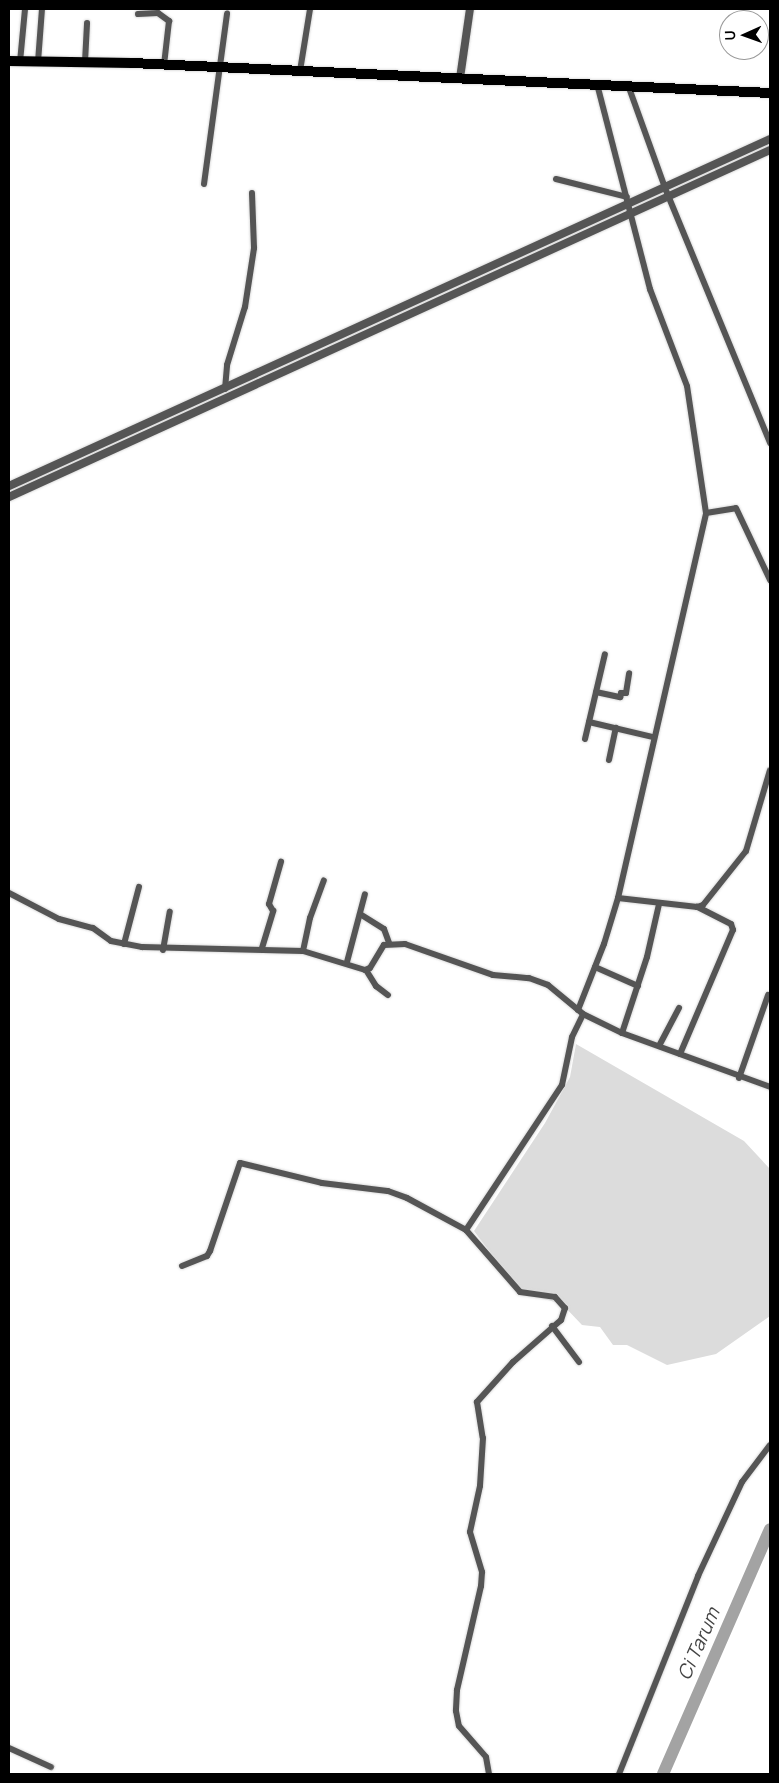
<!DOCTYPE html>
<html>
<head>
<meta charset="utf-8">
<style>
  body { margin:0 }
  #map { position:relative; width:779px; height:1783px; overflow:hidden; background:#fff; font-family:Manrope,sans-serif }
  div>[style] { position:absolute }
  .green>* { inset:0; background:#dcdcdc }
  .river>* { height:12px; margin:-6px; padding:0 6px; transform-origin:6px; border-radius:6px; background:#a3a3a3 }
  .roads { filter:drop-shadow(0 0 1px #dbdbdb) drop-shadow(0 0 1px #dbdbdb) }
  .minor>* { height:6px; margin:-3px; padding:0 3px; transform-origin:3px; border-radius:3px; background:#555 }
  .tertiary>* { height:8px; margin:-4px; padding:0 4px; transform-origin:4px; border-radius:4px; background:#555 }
  .primary>* { height:10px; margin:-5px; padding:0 5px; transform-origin:5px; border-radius:5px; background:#000 }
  span { translate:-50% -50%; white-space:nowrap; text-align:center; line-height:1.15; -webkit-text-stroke:4px #fff; paint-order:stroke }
  .water-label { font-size:19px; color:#444; font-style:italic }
  .frame { position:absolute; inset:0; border:10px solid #000; pointer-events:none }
  .north { position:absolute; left:719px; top:10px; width:50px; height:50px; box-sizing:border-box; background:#fff; border:1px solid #999; border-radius:50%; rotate:268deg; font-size:14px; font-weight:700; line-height:20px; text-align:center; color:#000 }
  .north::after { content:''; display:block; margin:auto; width:18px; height:22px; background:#000; clip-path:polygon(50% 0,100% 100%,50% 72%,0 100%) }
</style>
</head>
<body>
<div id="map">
  <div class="green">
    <div style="clip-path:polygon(576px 1044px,744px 1141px,770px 1169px,770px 1316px,716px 1354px,667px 1365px,627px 1345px,613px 1345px,600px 1327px,582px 1325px,562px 1304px,520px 1292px,474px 1231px,545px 1123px,570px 1077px)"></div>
  </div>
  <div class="river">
    <div style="left:663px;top:1774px;width:267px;rotate:-66.4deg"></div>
  </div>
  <div class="roads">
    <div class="minor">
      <div style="left:138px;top:14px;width:20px;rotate:-3deg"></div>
      <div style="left:158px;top:13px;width:14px;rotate:36deg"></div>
      <div style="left:169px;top:21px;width:44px;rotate:96.5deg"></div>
      <div style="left:20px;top:62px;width:53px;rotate:-84.6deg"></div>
      <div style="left:38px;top:62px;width:53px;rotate:-85.7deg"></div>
      <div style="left:85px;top:62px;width:39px;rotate:-87deg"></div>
      <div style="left:300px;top:71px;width:63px;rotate:-80.8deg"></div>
      <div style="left:628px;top:85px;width:109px;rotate:70.2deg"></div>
      <div style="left:665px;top:188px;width:276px;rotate:67.6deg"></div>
      <div style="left:556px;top:179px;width:73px;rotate:14.2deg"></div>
      <div style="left:204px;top:184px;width:172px;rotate:-82.3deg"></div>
      <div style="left:225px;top:389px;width:24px;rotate:-85deg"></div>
      <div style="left:227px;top:365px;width:61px;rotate:-72.8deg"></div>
      <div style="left:245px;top:307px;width:60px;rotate:-81.3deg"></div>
      <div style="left:254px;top:248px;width:55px;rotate:-92.1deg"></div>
      <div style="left:706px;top:513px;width:30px;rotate:-9deg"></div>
      <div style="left:736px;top:508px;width:80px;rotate:64.7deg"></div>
      <div style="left:596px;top:692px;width:25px;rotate:12deg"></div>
      <div style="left:620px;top:697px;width:4px;rotate:-76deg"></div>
      <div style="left:621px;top:693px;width:5px"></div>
      <div style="left:626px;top:693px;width:20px;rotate:-81deg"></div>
      <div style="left:589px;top:722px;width:66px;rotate:13.2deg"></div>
      <div style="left:585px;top:739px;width:87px;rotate:-76.8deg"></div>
      <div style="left:609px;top:760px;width:33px;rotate:-78deg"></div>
      <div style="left:9px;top:893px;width:56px;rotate:27.5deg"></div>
      <div style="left:59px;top:919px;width:35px;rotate:15deg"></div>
      <div style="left:93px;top:928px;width:22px;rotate:36deg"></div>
      <div style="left:111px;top:941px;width:32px;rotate:11deg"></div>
      <div style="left:142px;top:947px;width:161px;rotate:1.4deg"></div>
      <div style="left:303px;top:951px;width:65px;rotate:17deg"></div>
      <div style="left:365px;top:970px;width:5px;rotate:-22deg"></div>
      <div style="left:370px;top:968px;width:27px;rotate:-59deg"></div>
      <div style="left:384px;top:945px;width:21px;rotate:-3deg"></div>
      <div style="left:405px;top:944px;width:93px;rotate:19.4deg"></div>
      <div style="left:493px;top:975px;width:36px;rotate:5deg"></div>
      <div style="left:529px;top:978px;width:20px;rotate:20deg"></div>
      <div style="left:548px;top:985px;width:45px;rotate:39.6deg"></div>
      <div style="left:583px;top:1014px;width:43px;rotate:26deg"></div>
      <div style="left:622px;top:1033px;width:158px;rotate:20deg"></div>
      <div style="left:618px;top:898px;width:80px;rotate:6.5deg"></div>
      <div style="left:697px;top:907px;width:6px;rotate:-18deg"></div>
      <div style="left:703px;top:905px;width:69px;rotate:-51.5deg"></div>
      <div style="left:746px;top:851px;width:84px;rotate:-73.5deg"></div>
      <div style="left:360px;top:914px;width:28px;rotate:32deg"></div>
      <div style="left:384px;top:929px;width:15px;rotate:70deg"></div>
      <div style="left:124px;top:944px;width:59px;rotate:-75.3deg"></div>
      <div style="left:262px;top:948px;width:39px;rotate:-73deg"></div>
      <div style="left:273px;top:911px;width:8px;rotate:-120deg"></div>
      <div style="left:269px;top:904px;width:44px;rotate:-74.1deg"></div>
      <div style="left:163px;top:950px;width:39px;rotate:-80deg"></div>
      <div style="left:303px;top:951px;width:34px;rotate:-78deg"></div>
      <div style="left:310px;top:918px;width:40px;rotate:-69.8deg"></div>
      <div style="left:347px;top:962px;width:70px;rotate:-75.2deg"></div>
      <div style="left:595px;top:967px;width:47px;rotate:23.8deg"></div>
      <div style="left:366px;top:970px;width:19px;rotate:58deg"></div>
      <div style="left:376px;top:986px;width:15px;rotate:37deg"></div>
      <div style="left:578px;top:1010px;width:71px;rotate:-68.5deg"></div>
      <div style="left:604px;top:944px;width:48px;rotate:-73.1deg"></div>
      <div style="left:618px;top:898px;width:395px;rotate:-77.1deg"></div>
      <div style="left:706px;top:513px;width:128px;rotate:-98.5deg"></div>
      <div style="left:687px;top:386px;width:104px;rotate:-110.9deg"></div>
      <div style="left:650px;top:289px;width:212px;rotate:-104.5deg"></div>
      <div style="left:622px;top:1033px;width:80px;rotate:-71.8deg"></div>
      <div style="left:647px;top:957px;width:54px;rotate:-77.2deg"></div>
      <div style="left:659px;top:1046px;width:43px;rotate:-62.2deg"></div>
      <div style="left:680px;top:1054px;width:135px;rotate:-66.9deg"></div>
      <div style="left:733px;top:930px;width:6px;rotate:-108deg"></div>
      <div style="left:731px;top:924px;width:38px;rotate:-153deg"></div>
      <div style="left:739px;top:1078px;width:88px;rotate:-70.7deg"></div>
      <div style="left:466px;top:1230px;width:174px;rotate:-56.5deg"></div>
      <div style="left:562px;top:1085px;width:49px;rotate:-78.2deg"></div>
      <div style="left:572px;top:1037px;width:25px;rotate:-64deg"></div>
      <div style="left:182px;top:1266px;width:27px;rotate:-22deg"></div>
      <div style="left:207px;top:1256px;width:6px;rotate:-59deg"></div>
      <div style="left:210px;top:1251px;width:93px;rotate:-71.2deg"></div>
      <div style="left:240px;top:1163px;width:84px;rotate:13.7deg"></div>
      <div style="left:322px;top:1183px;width:66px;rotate:6.9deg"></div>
      <div style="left:388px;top:1191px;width:20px;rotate:20deg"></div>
      <div style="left:407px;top:1198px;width:67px;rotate:28.5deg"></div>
      <div style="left:466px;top:1230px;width:82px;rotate:48.9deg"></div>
      <div style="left:520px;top:1292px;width:35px;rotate:8deg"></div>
      <div style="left:555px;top:1297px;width:15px;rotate:48deg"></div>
      <div style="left:565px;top:1308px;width:13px;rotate:108deg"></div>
      <div style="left:561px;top:1320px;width:64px;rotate:138.8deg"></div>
      <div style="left:513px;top:1362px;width:54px;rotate:132deg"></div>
      <div style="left:477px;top:1402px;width:36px;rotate:81deg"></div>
      <div style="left:483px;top:1438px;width:48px;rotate:93.6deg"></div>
      <div style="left:480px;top:1486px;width:47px;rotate:102.3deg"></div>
      <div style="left:470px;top:1532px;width:42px;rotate:73.3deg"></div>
      <div style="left:482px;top:1572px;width:14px;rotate:94deg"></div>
      <div style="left:481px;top:1586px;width:107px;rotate:103deg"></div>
      <div style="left:457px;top:1690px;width:21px;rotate:93deg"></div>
      <div style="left:456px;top:1711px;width:15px;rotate:79deg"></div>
      <div style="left:459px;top:1726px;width:41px;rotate:48.9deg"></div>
      <div style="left:486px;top:1757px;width:17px;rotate:80deg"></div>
      <div style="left:552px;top:1326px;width:45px;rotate:53.1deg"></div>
      <div style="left:9px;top:1748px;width:46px;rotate:24.3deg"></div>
      <div style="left:619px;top:1774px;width:213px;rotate:-68.2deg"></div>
      <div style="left:698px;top:1576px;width:104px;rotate:-64.9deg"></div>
      <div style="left:742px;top:1482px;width:46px;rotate:-52.9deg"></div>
    </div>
    <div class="tertiary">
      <div style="left:460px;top:78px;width:70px;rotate:-81.8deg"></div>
      <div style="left:9px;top:486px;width:836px;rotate:-24.51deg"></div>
      <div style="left:9px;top:497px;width:836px;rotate:-24.51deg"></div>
    </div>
    <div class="primary">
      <div style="left:9px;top:61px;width:123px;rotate:0.9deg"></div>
      <div style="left:132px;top:63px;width:639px;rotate:2.69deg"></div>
    </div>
  </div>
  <div class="water-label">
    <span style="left:699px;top:1644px;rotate:-66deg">Ci Tarum</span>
  </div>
  <div class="frame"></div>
  <div class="north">U</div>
</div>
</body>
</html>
